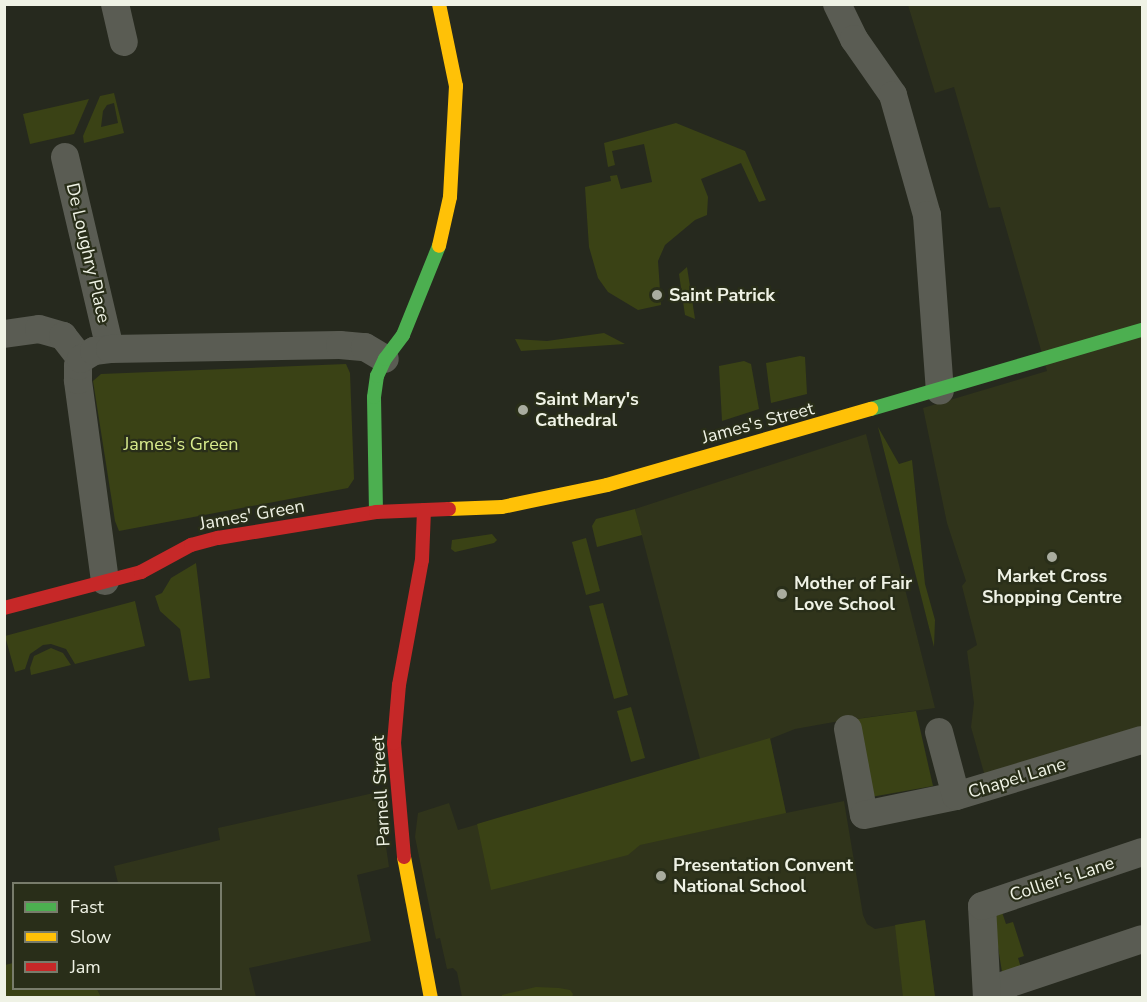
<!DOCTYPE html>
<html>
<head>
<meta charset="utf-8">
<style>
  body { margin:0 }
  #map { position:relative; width:1147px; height:1002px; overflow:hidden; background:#26291e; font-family:"Nunito Sans",sans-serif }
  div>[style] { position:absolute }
  .built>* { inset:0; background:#30341b }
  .green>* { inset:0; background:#3a4215 }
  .street>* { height:28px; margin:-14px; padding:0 14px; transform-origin:14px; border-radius:14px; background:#5a5c53 }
  .fast>* { height:14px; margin:-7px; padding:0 7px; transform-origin:7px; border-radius:7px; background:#4caf50 }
  .slow>* { height:14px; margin:-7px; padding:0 7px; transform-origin:7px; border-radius:7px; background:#ffc107 }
  .jam>* { height:14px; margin:-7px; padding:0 7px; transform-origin:7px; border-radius:7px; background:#c62828 }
  .dots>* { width:16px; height:16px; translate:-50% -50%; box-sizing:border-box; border:3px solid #292e19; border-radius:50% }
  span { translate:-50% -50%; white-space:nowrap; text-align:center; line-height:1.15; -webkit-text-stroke:4.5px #292e19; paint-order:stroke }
  .street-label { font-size:18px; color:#eff2e5 }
  .poi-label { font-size:18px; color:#eff2e5; font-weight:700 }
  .left { translate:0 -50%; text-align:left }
  .park-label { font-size:18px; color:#d8eb8d }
  .frame { position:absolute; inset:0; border:6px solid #eff2e5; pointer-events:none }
  .legend { position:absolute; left:12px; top:882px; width:210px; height:108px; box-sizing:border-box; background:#292e19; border:2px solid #787c6b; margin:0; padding:8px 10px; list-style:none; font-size:18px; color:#eff2e5 }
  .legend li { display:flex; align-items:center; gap:12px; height:30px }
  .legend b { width:30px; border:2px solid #787c6b }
</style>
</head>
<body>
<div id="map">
  <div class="built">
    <div style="clip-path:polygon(908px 5px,1142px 5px,1142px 734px,986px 780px,971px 727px,974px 703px,967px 651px,977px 645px,962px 586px,966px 581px,947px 523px,923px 408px,1047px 371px,1000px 207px,989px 208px,954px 87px,935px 93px)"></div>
    <div style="clip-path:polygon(866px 434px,935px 708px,834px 722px,795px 729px,770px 739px,786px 813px,844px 801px,863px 915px,867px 924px,875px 929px,925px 920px,935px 997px,462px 997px,457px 972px,453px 968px,447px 969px,440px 938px,436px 939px,415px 837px,418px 813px,449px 803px,458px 830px,700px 759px,635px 509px)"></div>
    <div style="clip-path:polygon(378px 792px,389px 867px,357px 875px,371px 941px,249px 968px,256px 997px,101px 997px,97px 989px,220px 988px,220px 884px,118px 883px,114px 866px,220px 840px,218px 828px)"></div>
  </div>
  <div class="green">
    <div style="clip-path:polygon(evenodd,114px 93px,124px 133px,84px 143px,83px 136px,100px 96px,114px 93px,114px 103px,118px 123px,101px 127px,103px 111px,107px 105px,114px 103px)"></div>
    <div style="clip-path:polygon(89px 99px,74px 134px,30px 144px,23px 114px)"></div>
    <div style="clip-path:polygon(676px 123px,745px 151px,766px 200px,759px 202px,741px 163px,701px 179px,708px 197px,707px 215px,695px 220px,665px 245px,658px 261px,661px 305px,638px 310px,608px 292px,598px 278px,589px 247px,585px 187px,611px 181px,610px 176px,617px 175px,621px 189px,652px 182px,644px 144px,612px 151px,615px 165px,608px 167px,604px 143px)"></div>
    <div style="clip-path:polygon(687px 267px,695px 319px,685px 315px,679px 274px)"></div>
    <div style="clip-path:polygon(604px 333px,625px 344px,521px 351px,515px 339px,547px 341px)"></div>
    <div style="clip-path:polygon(800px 356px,805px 357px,807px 394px,771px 403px,766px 363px)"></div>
    <div style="clip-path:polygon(744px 361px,751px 364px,759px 409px,722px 421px,719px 366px)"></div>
    <div style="clip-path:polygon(346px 364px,350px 373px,354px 479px,348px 488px,119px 531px,115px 521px,93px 381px,101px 374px)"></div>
    <div style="clip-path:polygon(878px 427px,899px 464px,912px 460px,925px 584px,935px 620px,934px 647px)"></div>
    <div style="clip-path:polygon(635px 509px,642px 535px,597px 547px,592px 526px,596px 519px)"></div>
    <div style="clip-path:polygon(492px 534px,497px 540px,494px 543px,455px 552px,451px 549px,452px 540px)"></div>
    <div style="clip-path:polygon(586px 538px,600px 591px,586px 595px,572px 542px)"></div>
    <div style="clip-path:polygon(196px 563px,210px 678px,189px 681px,180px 629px,160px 611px,155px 596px,162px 593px,171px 578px)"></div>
    <div style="clip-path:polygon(135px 601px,145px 646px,75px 664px,66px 649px,51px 644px,43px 645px,30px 654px,25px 669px,15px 672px,5px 636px)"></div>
    <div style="clip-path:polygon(603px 603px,628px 695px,614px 699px,589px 606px)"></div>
    <div style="clip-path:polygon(51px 648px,63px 653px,71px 665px,31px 675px,30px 668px,34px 656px)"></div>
    <div style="clip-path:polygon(631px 707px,645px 758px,631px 762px,617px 711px)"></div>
    <div style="clip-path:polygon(916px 711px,933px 786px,871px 797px,857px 719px)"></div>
    <div style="clip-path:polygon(770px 738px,786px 813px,640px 845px,628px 855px,491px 890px,477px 824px)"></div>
    <div style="clip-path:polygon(1002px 912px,1006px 924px,1013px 922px,1024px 956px,1018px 958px,1023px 974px,1002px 972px,994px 922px,996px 916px)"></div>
    <div style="clip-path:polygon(925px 920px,935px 997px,903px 997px,895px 925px)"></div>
    <div style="clip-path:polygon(13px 963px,14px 988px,97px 989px,101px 997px,5px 997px,5px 965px)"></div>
    <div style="clip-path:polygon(536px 987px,559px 988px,570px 990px,573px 994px,572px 997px,502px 997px,502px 995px)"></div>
  </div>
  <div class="street">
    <div style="left:115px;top:4px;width:39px;rotate:77deg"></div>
    <div style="left:837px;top:4px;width:39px;rotate:64deg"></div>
    <div style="left:854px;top:39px;width:68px;rotate:55.1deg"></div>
    <div style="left:893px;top:95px;width:125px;rotate:74.2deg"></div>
    <div style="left:927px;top:215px;width:176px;rotate:85.8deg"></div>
    <div style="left:65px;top:157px;width:197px;rotate:76.8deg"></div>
    <div style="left:4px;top:334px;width:35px;rotate:-8deg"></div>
    <div style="left:39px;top:329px;width:25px;rotate:16deg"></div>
    <div style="left:63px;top:336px;width:29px;rotate:52deg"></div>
    <div style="left:105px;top:581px;width:203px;rotate:-97.7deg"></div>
    <div style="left:78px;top:380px;width:14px;rotate:-90deg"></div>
    <div style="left:78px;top:366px;width:8px;rotate:-67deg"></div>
    <div style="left:81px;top:359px;width:15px;rotate:-32deg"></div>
    <div style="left:94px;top:351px;width:16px;rotate:-7deg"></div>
    <div style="left:110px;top:349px;width:230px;rotate:-1deg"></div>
    <div style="left:340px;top:345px;width:25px;rotate:5deg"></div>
    <div style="left:365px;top:347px;width:23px;rotate:31deg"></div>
    <div style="left:848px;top:729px;width:87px;rotate:79.5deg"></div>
    <div style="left:864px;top:815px;width:94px;rotate:-11.7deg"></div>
    <div style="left:956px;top:796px;width:194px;rotate:-16.8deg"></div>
    <div style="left:939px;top:732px;width:66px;rotate:75.1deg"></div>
    <div style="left:987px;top:991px;width:163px;rotate:-18.5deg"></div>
    <div style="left:987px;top:998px;width:92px;rotate:-93.1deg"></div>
    <div style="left:982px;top:906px;width:169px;rotate:-18.6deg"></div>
  </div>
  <div class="fast">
    <div style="left:871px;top:409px;width:282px;rotate:-16.3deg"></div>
    <div style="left:376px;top:512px;width:115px;rotate:-91deg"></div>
    <div style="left:374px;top:397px;width:21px;rotate:-82deg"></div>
    <div style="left:377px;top:376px;width:19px;rotate:-65deg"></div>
    <div style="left:385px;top:359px;width:30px;rotate:-53deg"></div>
    <div style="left:403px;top:335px;width:96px;rotate:-68deg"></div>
  </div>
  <div class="slow">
    <div style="left:439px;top:4px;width:84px;rotate:78.3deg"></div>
    <div style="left:456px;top:86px;width:111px;rotate:93.1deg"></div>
    <div style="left:450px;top:197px;width:50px;rotate:102.7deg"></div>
    <div style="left:449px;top:509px;width:53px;rotate:-2.2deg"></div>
    <div style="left:502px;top:507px;width:107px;rotate:-11.8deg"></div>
    <div style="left:607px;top:485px;width:275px;rotate:-16.1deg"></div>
    <div style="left:404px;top:857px;width:144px;rotate:79.2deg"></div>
  </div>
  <div class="jam">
    <div style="left:4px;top:608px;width:142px;rotate:-14.7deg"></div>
    <div style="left:141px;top:572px;width:57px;rotate:-28.4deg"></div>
    <div style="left:191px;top:545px;width:28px;rotate:-15deg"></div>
    <div style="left:218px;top:538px;width:160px;rotate:-9.3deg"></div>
    <div style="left:376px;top:512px;width:73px;rotate:-2.4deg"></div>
    <div style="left:404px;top:857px;width:114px;rotate:-95deg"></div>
    <div style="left:394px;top:743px;width:58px;rotate:-85.1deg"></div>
    <div style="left:399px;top:685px;width:127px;rotate:-79.6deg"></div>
    <div style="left:422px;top:560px;width:50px;rotate:-87.7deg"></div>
  </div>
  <div class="dots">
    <div style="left:657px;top:295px;background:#a9ac9f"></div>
    <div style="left:523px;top:410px;background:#a9ac9f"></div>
    <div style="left:1052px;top:557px;background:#a9ac9f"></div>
    <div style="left:782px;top:594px;background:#a9ac9f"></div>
    <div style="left:661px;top:876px;background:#a9ac9f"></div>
  </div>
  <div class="street-label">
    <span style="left:88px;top:253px;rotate:77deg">De Loughry Place</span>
    <span style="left:758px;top:423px;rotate:-15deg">James's Street</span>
    <span style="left:252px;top:515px;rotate:-10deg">James' Green</span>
    <span style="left:1017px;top:778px;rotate:-17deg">Chapel Lane</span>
    <span style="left:381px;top:791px;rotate:-93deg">Parnell Street</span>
    <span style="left:1062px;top:879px;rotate:-18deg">Collier's Lane</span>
  </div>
  <div class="poi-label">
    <span class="left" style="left:669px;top:295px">Saint Patrick</span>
    <span class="left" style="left:535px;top:410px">Saint Mary's<br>Cathedral</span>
    <span style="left:1052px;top:587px">Market Cross<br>Shopping Centre</span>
    <span class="left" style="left:794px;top:594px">Mother of Fair<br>Love School</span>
    <span class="left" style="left:673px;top:876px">Presentation Convent<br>National School</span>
  </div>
  <div class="park-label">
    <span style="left:181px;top:444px">James's Green</span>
  </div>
  <div class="frame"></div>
  <ul class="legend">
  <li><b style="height:8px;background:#4caf50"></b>Fast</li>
  <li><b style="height:8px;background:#ffc107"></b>Slow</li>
  <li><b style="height:8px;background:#c62828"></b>Jam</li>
  </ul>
</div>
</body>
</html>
